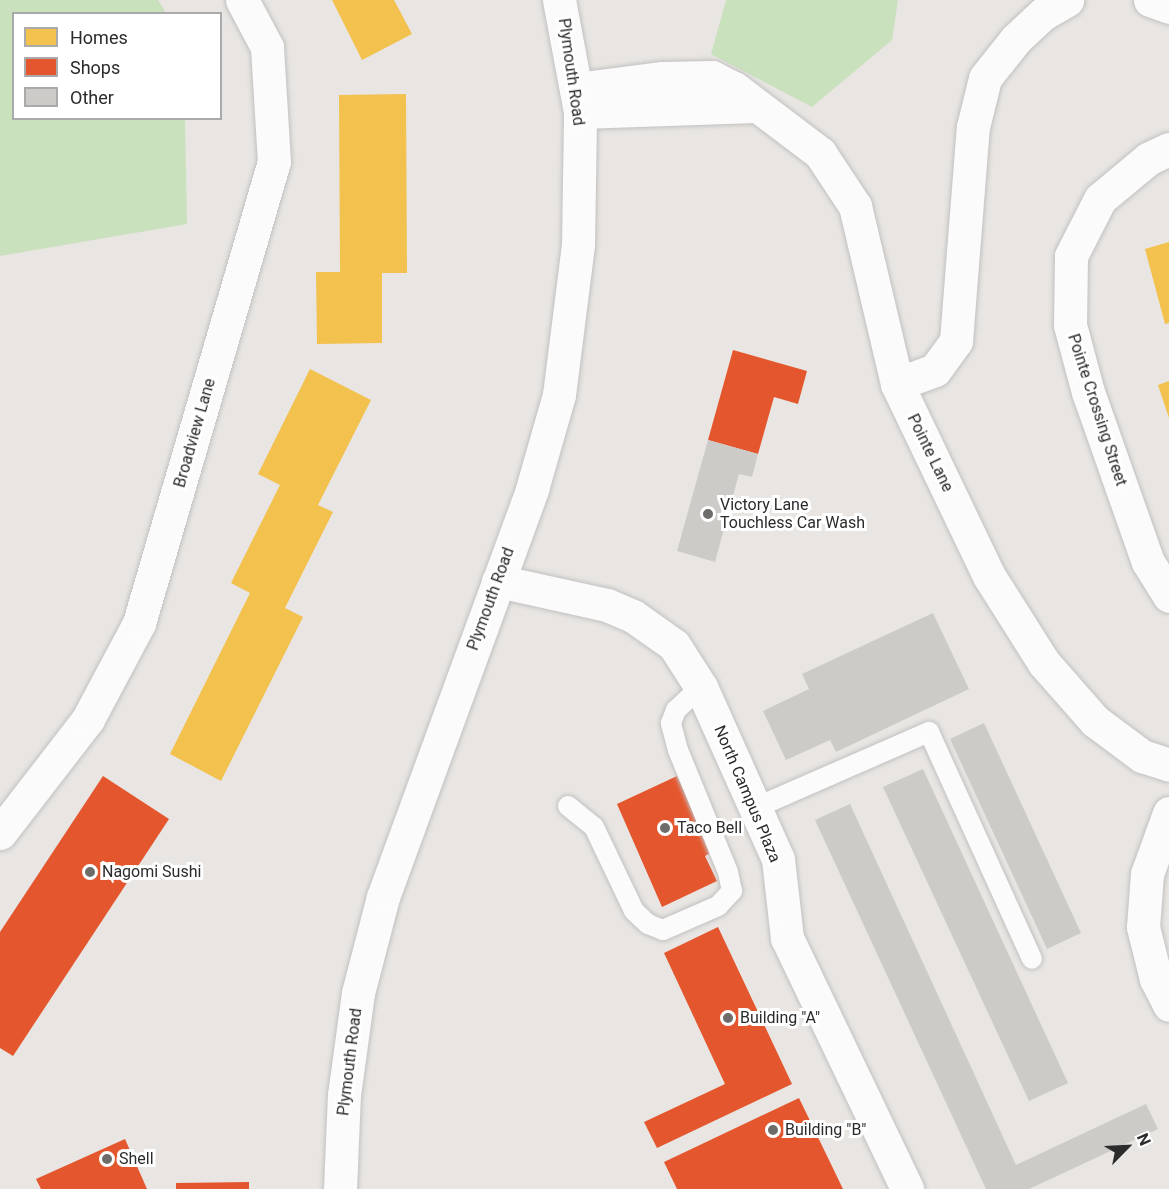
<!DOCTYPE html>
<html>
<head>
<meta charset="utf-8">
<style>
  body { margin:0 }
  #map { position:relative; width:1169px; height:1189px; overflow:hidden; background:#e8e5e2; font-family:Roboto,sans-serif }
  div>[style] { position:absolute }
  .green>* { inset:0; background:#cae1bd }
  .homes>* { inset:0; background:#f2c14e }
  .shops>* { inset:0; background:#e4572e }
  .building>* { inset:0; background:#cdcbc8 }
  .roads { filter:drop-shadow(0 0 2px #c2c1c1) drop-shadow(0 0 2px #c2c1c1) }
  .service>* { height:20px; margin:-10px; padding:0 10px; transform-origin:10px; border-radius:10px; background:#fcfbfb }
  .minor>* { height:33px; margin:-16.5px; padding:0 16.5px; transform-origin:16.5px; border-radius:16.5px; background:#fcfbfb }
  .secondary>* { height:33px; margin:-16.5px; padding:0 16.5px; transform-origin:16.5px; border-radius:16.5px; background:#fcfbfb }
  .dots>* { width:16px; height:16px; translate:-50% -50%; box-sizing:border-box; border:3px solid #fff; border-radius:50% }
  span { translate:-50% -50%; white-space:nowrap; text-align:center; line-height:1.15; -webkit-text-stroke:6px #fff; paint-order:stroke }
  .street-label { font-size:16px; color:#2b2b2b }
  .poi-label { font-size:16px; color:#2b2b2b }
  .left { translate:0 -50%; text-align:left }
  .legend { position:absolute; left:12px; top:12px; width:210px; height:108px; box-sizing:border-box; background:#fff; border:2px solid #aaa; margin:0; padding:8px 10px; list-style:none; font-size:18px; color:#2b2b2b }
  .legend li { display:flex; align-items:center; gap:12px; height:30px }
  .legend b { width:30px; border:2px solid #aaa }
  .north { position:absolute; left:1097px; top:1117px; width:60px; height:60px; -webkit-text-stroke:4px #fff; paint-order:stroke; rotate:66deg; font-size:16px; font-weight:700; line-height:24px; text-align:center; color:#2b2b2b }
  .north::after { content:''; display:block; margin:auto; width:21px; height:27px; background:#2b2b2b; clip-path:polygon(50% 0,100% 100%,50% 72%,0 100%) }
</style>
</head>
<body>
<div id="map">
  <div class="green">
    <div style="clip-path:polygon(0 0,158px 0,166px 13px,14px 14px,14px 118px,185px 119px,187px 224px,0 256px)"></div>
    <div style="clip-path:polygon(726px 0,898px 0,892px 40px,812px 107px,711px 54px)"></div>
  </div>
  <div class="homes">
    <div style="clip-path:polygon(332px 0,394px 0,412px 34px,362px 60px)"></div>
    <div style="clip-path:polygon(406px 94px,407px 273px,382px 273px,382px 343px,317px 344px,316px 272px,340px 272px,339px 95px)"></div>
    <div style="clip-path:polygon(1169px 242px,1169px 323px,1165px 324px,1145px 249px)"></div>
    <div style="clip-path:polygon(310px 369px,371px 400px,318px 505px,333px 512px,285px 608px,303px 617px,221px 781px,170px 754px,250px 593px,231px 583px,280px 485px,258px 474px)"></div>
    <div style="clip-path:polygon(1169px 381px,1169px 418px,1158px 385px)"></div>
  </div>
  <div class="shops">
    <div style="clip-path:polygon(733px 350px,807px 371px,798px 404px,774px 397px,758px 454px,708px 440px)"></div>
    <div style="clip-path:polygon(103px 776px,169px 819px,13px 1056px,0 1048px,0 932px)"></div>
    <div style="clip-path:polygon(677px 776px,712px 852px,705px 856px,717px 881px,662px 907px,617px 804px)"></div>
    <div style="clip-path:polygon(718px 927px,792px 1084px,657px 1148px,644px 1122px,725px 1084px,664px 953px)"></div>
    <div style="clip-path:polygon(799px 1098px,843px 1189px,677px 1189px,664px 1162px)"></div>
    <div style="clip-path:polygon(125px 1139px,147px 1189px,41px 1189px,36px 1179px)"></div>
    <div style="clip-path:polygon(249px 1182px,249px 1189px,176px 1189px,176px 1183px)"></div>
  </div>
  <div class="building">
    <div style="clip-path:polygon(708px 440px,758px 454px,752px 477px,739px 474px,715px 562px,677px 551px)"></div>
    <div style="clip-path:polygon(933px 613px,969px 689px,836px 752px,830px 740px,786px 760px,763px 711px,809px 689px,802px 674px)"></div>
    <div style="clip-path:polygon(984px 723px,1081px 933px,1047px 949px,950px 739px)"></div>
    <div style="clip-path:polygon(923px 769px,1068px 1083px,1029px 1101px,883px 787px)"></div>
    <div style="clip-path:polygon(850px 804px,1016px 1165px,1146px 1104px,1158px 1129px,1029px 1189px,986px 1189px,815px 820px)"></div>
  </div>
  <div class="roads">
    <div class="service">
      <div style="left:568px;top:806px;width:33px;rotate:39deg"></div>
      <div style="left:594px;top:827px;width:93px;rotate:64.5deg"></div>
      <div style="left:634px;top:911px;width:19px;rotate:43deg"></div>
      <div style="left:648px;top:924px;width:16px;rotate:22deg"></div>
      <div style="left:663px;top:930px;width:60px;rotate:-23.6deg"></div>
      <div style="left:718px;top:906px;width:21px;rotate:-47deg"></div>
      <div style="left:732px;top:891px;width:19px;rotate:-102deg"></div>
      <div style="left:728px;top:872px;width:132px;rotate:-112.3deg"></div>
      <div style="left:678px;top:750px;width:28px;rotate:-105deg"></div>
      <div style="left:671px;top:723px;width:14px;rotate:-69deg"></div>
      <div style="left:676px;top:710px;width:34px;rotate:-43deg"></div>
      <div style="left:755px;top:808px;width:190px;rotate:-23.6deg"></div>
      <div style="left:929px;top:732px;width:249px;rotate:65.6deg"></div>
    </div>
    <div class="minor">
      <div style="left:1150px;top:0;width:20px;rotate:20deg"></div>
      <div style="left:576px;top:89px;width:87px;rotate:-7.3deg"></div>
      <div style="left:662px;top:78px;width:50px;rotate:-1.1deg"></div>
      <div style="left:712px;top:77px;width:25px;rotate:27deg"></div>
      <div style="left:734px;top:88px;width:108px;rotate:37.1deg"></div>
      <div style="left:820px;top:153px;width:64px;rotate:56.6deg"></div>
      <div style="left:855px;top:206px;width:183px;rotate:76.7deg"></div>
      <div style="left:897px;top:384px;width:213px;rotate:64.4deg"></div>
      <div style="left:989px;top:576px;width:103px;rotate:57.7deg"></div>
      <div style="left:1044px;top:663px;width:77px;rotate:48.7deg"></div>
      <div style="left:1095px;top:721px;width:59px;rotate:36.7deg"></div>
      <div style="left:1142px;top:756px;width:28px;rotate:18deg"></div>
      <div style="left:580px;top:112px;width:175px;rotate:-2deg"></div>
      <div style="left:1169px;top:149px;width:23px;rotate:155deg"></div>
      <div style="left:1148px;top:159px;width:62px;rotate:140.2deg"></div>
      <div style="left:1100px;top:199px;width:64px;rotate:117deg"></div>
      <div style="left:1071px;top:256px;width:69px;rotate:90.8deg"></div>
      <div style="left:1070px;top:325px;width:69px;rotate:75deg"></div>
      <div style="left:1088px;top:392px;width:180px;rotate:70.6deg"></div>
      <div style="left:1148px;top:562px;width:40px;rotate:58deg"></div>
      <div style="left:897px;top:384px;width:40px;rotate:-20.2deg"></div>
      <div style="left:935px;top:370px;width:36px;rotate:-54deg"></div>
      <div style="left:956px;top:341px;width:215px;rotate:-85.5deg"></div>
      <div style="left:973px;top:127px;width:50px;rotate:-76.2deg"></div>
      <div style="left:985px;top:78px;width:50px;rotate:-51.5deg"></div>
      <div style="left:1016px;top:39px;width:37px;rotate:-43deg"></div>
      <div style="left:1043px;top:14px;width:28px;rotate:-30deg"></div>
      <div style="left:498px;top:581px;width:112px;rotate:12.4deg"></div>
      <div style="left:607px;top:605px;width:28px;rotate:23deg"></div>
      <div style="left:633px;top:616px;width:50px;rotate:35.3deg"></div>
      <div style="left:674px;top:645px;width:50px;rotate:57.3deg"></div>
      <div style="left:701px;top:687px;width:188px;rotate:65.9deg"></div>
      <div style="left:778px;top:859px;width:80px;rotate:83.5deg"></div>
      <div style="left:787px;top:938px;width:278px;rotate:64.4deg"></div>
      <div style="left:1169px;top:813px;width:65px;rotate:109.8deg"></div>
      <div style="left:1147px;top:874px;width:53px;rotate:94.3deg"></div>
      <div style="left:1143px;top:927px;width:54px;rotate:76deg"></div>
      <div style="left:1156px;top:979px;width:29px;rotate:63deg"></div>
      <div style="left:0;top:833px;width:144px;rotate:-52.3deg"></div>
      <div style="left:88px;top:719px;width:109px;rotate:-62deg"></div>
      <div style="left:139px;top:623px;width:480px;rotate:-73.7deg"></div>
      <div style="left:274px;top:162px;width:115px;rotate:-93.5deg"></div>
      <div style="left:267px;top:47px;width:53px;rotate:-118deg"></div>
    </div>
    <div class="secondary">
      <div style="left:340px;top:1189px;width:94px;rotate:-87.6deg"></div>
      <div style="left:344px;top:1095px;width:103px;rotate:-82.2deg"></div>
      <div style="left:358px;top:993px;width:99px;rotate:-75.4deg"></div>
      <div style="left:383px;top:897px;width:434px;rotate:-69.9deg"></div>
      <div style="left:532px;top:489px;width:98px;rotate:-74deg"></div>
      <div style="left:559px;top:395px;width:151px;rotate:-82.8deg"></div>
      <div style="left:578px;top:245px;width:133px;rotate:-89.1deg"></div>
      <div style="left:580px;top:112px;width:114px;rotate:-100.6deg"></div>
    </div>
  </div>
  <div class="dots">
    <div style="left:708px;top:514px;background:#6d6c6b"></div>
    <div style="left:665px;top:828px;background:#6d6c6b"></div>
    <div style="left:90px;top:872px;background:#6d6c6b"></div>
    <div style="left:728px;top:1018px;background:#6d6c6b"></div>
    <div style="left:773px;top:1130px;background:#6d6c6b"></div>
    <div style="left:107px;top:1159px;background:#6d6c6b"></div>
  </div>
  <div class="street-label">
    <span style="left:571px;top:72px;rotate:82deg">Plymouth Road</span>
    <span style="left:1097px;top:410px;rotate:72deg">Pointe Crossing Street</span>
    <span style="left:195px;top:433px;rotate:-74deg">Broadview Lane</span>
    <span style="left:930px;top:453px;rotate:64deg">Pointe Lane</span>
    <span style="left:491px;top:599px;rotate:-70deg">Plymouth Road</span>
    <span style="left:747px;top:794px;rotate:67deg">North Campus Plaza</span>
    <span style="left:350px;top:1062px;rotate:-83deg">Plymouth Road</span>
  </div>
  <div class="poi-label">
    <span class="left" style="left:720px;top:514px">Victory Lane<br>Touchless Car Wash</span>
    <span class="left" style="left:677px;top:828px">Taco Bell</span>
    <span class="left" style="left:102px;top:872px">Nagomi Sushi</span>
    <span class="left" style="left:740px;top:1018px">Building "A"</span>
    <span class="left" style="left:785px;top:1130px">Building "B"</span>
    <span class="left" style="left:119px;top:1159px">Shell</span>
  </div>
  <ul class="legend">
  <li><b style="height:16px;background:#f2c14e"></b>Homes</li>
  <li><b style="height:16px;background:#e4572e"></b>Shops</li>
  <li><b style="height:16px;background:#cdcbc8"></b>Other</li>
  </ul>
  <div class="north">N</div>
</div>
</body>
</html>
